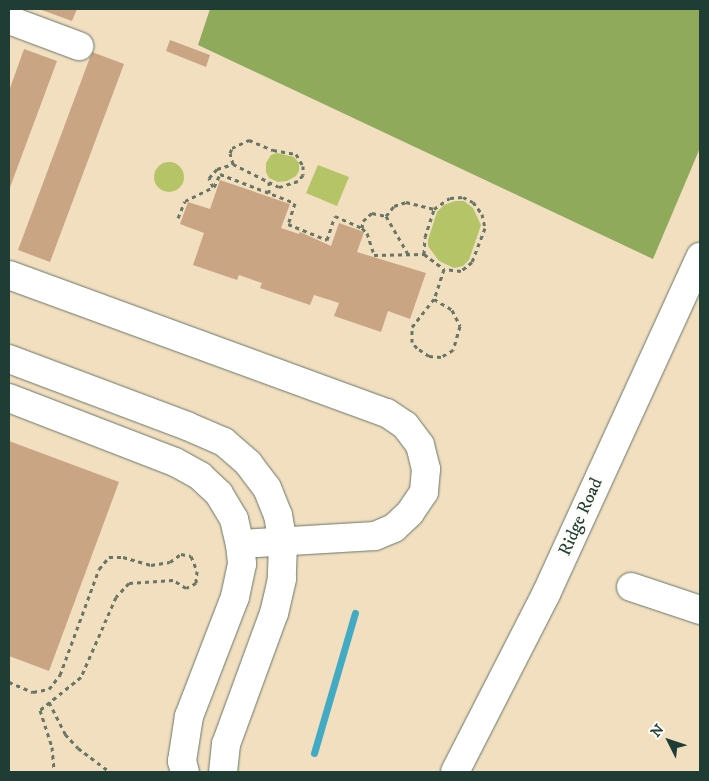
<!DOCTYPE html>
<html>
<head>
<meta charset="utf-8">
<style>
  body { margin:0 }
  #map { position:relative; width:709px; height:781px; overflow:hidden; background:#f1dfc0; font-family:"IM FELL DW Pica",serif }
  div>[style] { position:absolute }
  .green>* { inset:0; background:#b4c466 }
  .round { border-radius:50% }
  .forest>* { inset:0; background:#8faa5b }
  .stream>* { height:7px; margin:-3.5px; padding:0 3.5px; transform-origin:3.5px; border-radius:3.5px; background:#43aac3 }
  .building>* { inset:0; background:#c9a584 }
  .path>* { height:3px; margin-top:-1.5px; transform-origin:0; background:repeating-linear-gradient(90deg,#687665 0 4px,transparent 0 8px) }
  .roads { filter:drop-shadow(0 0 1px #687665) drop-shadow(0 0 1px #687665) }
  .minor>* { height:28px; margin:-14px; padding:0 14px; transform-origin:14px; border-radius:14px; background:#fff }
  span { translate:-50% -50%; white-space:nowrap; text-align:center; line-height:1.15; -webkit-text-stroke:4.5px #fdfcf7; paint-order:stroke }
  .street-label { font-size:18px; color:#1f3d34 }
  .frame { position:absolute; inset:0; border:10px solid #1f3d34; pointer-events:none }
  .north { position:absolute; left:644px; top:716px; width:50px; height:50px; -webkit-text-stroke:4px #fdfcf7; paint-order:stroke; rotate:311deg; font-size:14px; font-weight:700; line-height:20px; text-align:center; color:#1f3d34 }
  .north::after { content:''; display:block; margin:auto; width:18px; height:22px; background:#1f3d34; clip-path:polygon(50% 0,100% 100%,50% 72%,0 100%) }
</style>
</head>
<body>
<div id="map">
  <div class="green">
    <div style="clip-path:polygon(277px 153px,294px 157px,299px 163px,299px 171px,296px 176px,287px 181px,278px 182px,269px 178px,266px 172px,266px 163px,271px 155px)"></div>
    <div class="round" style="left:154px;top:162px;width:30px;height:30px"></div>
    <div style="clip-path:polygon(318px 165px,349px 177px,337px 206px,306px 193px)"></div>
    <div style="clip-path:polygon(455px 201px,464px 201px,473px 208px,481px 225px,469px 260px,463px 266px,454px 268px,439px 261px,428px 246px,428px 240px,437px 212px,444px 205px)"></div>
  </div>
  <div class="forest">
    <div style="clip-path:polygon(210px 9px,700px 9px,700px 148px,653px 259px,198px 45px)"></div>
  </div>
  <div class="stream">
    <div style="left:314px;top:753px;width:146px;rotate:-73.7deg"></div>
  </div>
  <div class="building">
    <div style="clip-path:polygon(39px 9px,77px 9px,72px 21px)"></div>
    <div style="clip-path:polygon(170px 40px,210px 55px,206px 67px,166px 51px)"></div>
    <div style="clip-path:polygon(24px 49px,57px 61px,9px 190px,9px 91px)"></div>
    <div style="clip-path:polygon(92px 52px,124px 64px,50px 262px,18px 250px)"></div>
    <div style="clip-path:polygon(220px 180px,290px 204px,281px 228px,299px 234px,300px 232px,331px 246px,339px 223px,364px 232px,357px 252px,426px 273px,410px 319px,388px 311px,381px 332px,334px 316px,339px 303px,314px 295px,310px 305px,260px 288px,262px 283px,239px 275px,237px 280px,193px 265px,204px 233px,180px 224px,188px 202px,210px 209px)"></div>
    <div style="clip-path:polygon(9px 441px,119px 482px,49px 671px,9px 656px)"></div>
  </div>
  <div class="path">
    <div style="left:233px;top:164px;width:11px;rotate:-105deg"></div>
    <div style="left:230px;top:153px;width:5px;rotate:-68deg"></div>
    <div style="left:232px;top:148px;width:19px;rotate:-25deg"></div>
    <div style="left:249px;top:140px;width:26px;rotate:23deg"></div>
    <div style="left:273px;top:150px;width:23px;rotate:10deg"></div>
    <div style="left:296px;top:154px;width:14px;rotate:60deg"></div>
    <div style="left:303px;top:166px;width:9px;rotate:90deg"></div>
    <div style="left:303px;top:175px;width:8px;rotate:130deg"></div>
    <div style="left:298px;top:181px;width:20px;rotate:162deg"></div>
    <div style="left:279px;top:187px;width:11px;rotate:-153deg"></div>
    <div style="left:213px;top:187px;width:10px;rotate:-114deg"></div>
    <div style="left:209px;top:178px;width:12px;rotate:-48deg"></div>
    <div style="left:217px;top:169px;width:17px;rotate:-17deg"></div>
    <div style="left:233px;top:164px;width:40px;rotate:26.6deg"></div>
    <div style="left:269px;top:182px;width:11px;rotate:90deg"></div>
    <div style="left:386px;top:216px;width:44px;rotate:59.9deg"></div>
    <div style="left:178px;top:218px;width:18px;rotate:-68deg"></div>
    <div style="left:185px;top:201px;width:32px;rotate:-26deg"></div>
    <div style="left:214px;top:187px;width:14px;rotate:-65deg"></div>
    <div style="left:220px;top:174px;width:80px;rotate:21.1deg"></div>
    <div style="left:295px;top:203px;width:22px;rotate:108deg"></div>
    <div style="left:288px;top:224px;width:42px;rotate:22.3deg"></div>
    <div style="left:327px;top:240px;width:25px;rotate:-72deg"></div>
    <div style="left:335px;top:216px;width:30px;rotate:24deg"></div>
    <div style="left:362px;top:228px;width:7px;rotate:45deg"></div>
    <div style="left:367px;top:233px;width:23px;rotate:72deg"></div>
    <div style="left:374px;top:255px;width:50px;rotate:-1.1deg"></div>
    <div style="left:424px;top:254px;width:25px;rotate:37deg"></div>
    <div style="left:444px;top:269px;width:32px;rotate:108deg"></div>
    <div style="left:362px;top:228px;width:7px;rotate:-82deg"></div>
    <div style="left:363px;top:221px;width:12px;rotate:-42deg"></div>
    <div style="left:372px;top:213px;width:14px;rotate:12deg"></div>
    <div style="left:386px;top:216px;width:13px;rotate:-51deg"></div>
    <div style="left:394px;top:206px;width:13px;rotate:-18deg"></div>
    <div style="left:406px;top:202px;width:29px;rotate:14deg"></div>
    <div style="left:424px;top:254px;width:17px;rotate:-87deg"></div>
    <div style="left:425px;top:237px;width:29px;rotate:-72deg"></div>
    <div style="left:434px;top:209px;width:19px;rotate:-35deg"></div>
    <div style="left:450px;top:198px;width:13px;rotate:-4deg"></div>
    <div style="left:463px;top:197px;width:11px;rotate:27deg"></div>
    <div style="left:473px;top:202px;width:15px;rotate:53deg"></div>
    <div style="left:482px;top:214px;width:14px;rotate:78deg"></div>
    <div style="left:485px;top:228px;width:36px;rotate:111deg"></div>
    <div style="left:472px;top:262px;width:14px;rotate:141deg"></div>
    <div style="left:461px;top:271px;width:17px;rotate:-173deg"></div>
    <div style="left:434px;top:299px;width:21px;rotate:31deg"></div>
    <div style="left:452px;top:310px;width:18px;rotate:63deg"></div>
    <div style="left:460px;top:326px;width:25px;rotate:106deg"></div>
    <div style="left:453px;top:350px;width:14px;rotate:150deg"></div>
    <div style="left:441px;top:357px;width:12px;rotate:-175deg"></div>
    <div style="left:429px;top:356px;width:14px;rotate:-146deg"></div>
    <div style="left:417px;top:348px;width:8px;rotate:-130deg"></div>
    <div style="left:412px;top:342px;width:15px;rotate:-90deg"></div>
    <div style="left:412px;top:327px;width:36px;rotate:-52deg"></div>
    <div style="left:9px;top:682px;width:26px;rotate:23deg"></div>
    <div style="left:33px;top:692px;width:16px;rotate:-11deg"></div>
    <div style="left:49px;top:689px;width:18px;rotate:-52deg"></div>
    <div style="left:60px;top:675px;width:113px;rotate:-69.8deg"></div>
    <div style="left:99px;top:569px;width:16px;rotate:-50deg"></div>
    <div style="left:109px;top:557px;width:14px"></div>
    <div style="left:123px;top:557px;width:29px;rotate:16deg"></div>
    <div style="left:151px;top:565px;width:19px;rotate:-9deg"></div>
    <div style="left:170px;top:562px;width:14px;rotate:-36deg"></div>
    <div style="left:181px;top:554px;width:10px;rotate:11deg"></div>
    <div style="left:191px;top:556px;width:16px;rotate:68deg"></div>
    <div style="left:197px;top:571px;width:12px;rotate:95deg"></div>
    <div style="left:196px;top:583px;width:11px;rotate:153deg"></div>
    <div style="left:186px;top:588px;width:15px;rotate:-148deg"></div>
    <div style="left:173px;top:580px;width:44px;rotate:176.1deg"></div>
    <div style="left:129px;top:583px;width:19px;rotate:133deg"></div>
    <div style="left:116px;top:597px;width:87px;rotate:113.6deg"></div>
    <div style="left:81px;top:677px;width:53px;rotate:141.2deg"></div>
    <div style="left:40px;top:710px;width:39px;rotate:72deg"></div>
    <div style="left:52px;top:747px;width:25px;rotate:85deg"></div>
    <div style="left:49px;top:702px;width:36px;rotate:63deg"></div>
    <div style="left:65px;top:734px;width:19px;rotate:47deg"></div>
    <div style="left:78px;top:748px;width:40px;rotate:37deg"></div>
  </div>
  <div class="roads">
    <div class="minor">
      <div style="left:9px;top:20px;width:75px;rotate:20.4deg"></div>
      <div style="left:9px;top:275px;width:402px;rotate:20.1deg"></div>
      <div style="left:387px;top:413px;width:22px;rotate:34deg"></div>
      <div style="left:405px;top:425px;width:25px;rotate:53deg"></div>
      <div style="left:420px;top:445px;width:25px;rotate:76deg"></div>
      <div style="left:426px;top:469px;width:23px;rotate:95deg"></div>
      <div style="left:424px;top:492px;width:25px;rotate:124deg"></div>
      <div style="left:410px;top:513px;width:22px;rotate:137deg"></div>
      <div style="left:394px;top:528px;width:21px;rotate:157deg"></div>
      <div style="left:375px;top:536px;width:135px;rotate:176.6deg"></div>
      <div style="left:9px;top:359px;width:190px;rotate:20.6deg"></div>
      <div style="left:187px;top:426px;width:40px;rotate:23.4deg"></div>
      <div style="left:224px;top:442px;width:32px;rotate:41deg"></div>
      <div style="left:248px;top:463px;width:31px;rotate:53deg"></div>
      <div style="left:267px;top:488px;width:29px;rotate:68deg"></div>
      <div style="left:278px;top:515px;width:28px;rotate:80deg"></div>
      <div style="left:283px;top:543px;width:36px;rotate:92deg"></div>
      <div style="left:282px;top:579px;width:35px;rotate:103deg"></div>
      <div style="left:274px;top:613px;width:140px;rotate:110.1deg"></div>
      <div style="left:226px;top:744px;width:28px;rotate:96deg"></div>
      <div style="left:9px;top:398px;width:178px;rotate:21.1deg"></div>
      <div style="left:175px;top:462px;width:29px;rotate:29deg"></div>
      <div style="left:200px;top:476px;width:26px;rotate:43deg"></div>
      <div style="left:219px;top:494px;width:29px;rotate:59deg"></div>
      <div style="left:234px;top:519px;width:26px;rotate:77deg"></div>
      <div style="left:240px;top:544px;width:20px;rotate:84deg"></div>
      <div style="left:242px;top:564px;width:34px;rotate:102deg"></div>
      <div style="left:235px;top:597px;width:128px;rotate:111.1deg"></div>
      <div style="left:189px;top:716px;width:46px;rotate:98.8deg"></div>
      <div style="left:182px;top:761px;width:11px;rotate:75deg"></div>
      <div style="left:631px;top:587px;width:73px;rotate:18.4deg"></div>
      <div style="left:455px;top:772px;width:200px;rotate:-62.9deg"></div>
      <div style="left:546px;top:594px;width:371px;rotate:-65.4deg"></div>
    </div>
  </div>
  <div class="street-label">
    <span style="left:581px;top:517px;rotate:-66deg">Ridge Road</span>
  </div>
  <div class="frame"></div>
  <div class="north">N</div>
</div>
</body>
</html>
